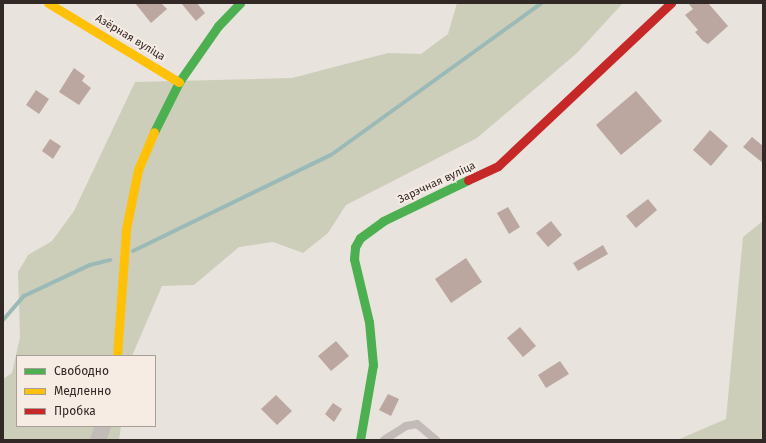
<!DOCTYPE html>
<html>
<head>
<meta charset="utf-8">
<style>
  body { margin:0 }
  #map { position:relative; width:766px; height:443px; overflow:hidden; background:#e9e3de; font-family:"Fira Sans",sans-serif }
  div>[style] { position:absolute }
  .green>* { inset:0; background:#ccceb9 }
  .stream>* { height:4px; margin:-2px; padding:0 2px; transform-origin:2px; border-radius:2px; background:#9bbab7 }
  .building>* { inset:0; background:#bba6a0 }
  .lane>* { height:8px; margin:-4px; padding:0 4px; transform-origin:4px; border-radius:4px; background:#c2bbb7 }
  .street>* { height:16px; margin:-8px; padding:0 8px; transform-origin:8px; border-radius:8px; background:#c2bbb7 }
  .fast>* { height:9px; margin:-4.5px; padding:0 4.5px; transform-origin:4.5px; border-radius:4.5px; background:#4caf50 }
  .slow>* { height:9px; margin:-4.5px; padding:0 4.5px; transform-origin:4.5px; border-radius:4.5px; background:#ffc107 }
  .jam>* { height:9px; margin:-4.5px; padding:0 4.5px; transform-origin:4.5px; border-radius:4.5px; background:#c62828 }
  span { translate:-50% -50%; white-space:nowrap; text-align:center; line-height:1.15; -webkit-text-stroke:4px #f7ece4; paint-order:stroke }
  .street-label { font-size:11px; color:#322926 }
  .frame { position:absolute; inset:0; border:4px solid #322926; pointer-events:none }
  .legend { position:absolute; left:16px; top:355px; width:140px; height:72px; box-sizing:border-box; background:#f7ece4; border:1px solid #a89e98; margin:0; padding:5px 7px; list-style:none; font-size:12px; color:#322926 }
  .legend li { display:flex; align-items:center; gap:8px; height:20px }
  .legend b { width:20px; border:1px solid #a89e98 }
</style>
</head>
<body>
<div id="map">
  <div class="green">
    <div style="clip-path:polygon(457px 3px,623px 3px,577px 53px,477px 138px,346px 205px,328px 233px,303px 253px,273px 242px,239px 247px,194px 285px,162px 286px,132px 356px,17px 356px,17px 426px,121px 426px,119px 440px,3px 440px,3px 379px,12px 373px,20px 337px,18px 272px,28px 255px,52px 241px,74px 211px,135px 82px,292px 78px,388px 53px,421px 54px,448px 34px)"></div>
    <div style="clip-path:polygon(763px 221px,763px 440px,677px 440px,726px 419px,743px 237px)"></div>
  </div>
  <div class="stream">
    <div style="left:133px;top:251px;width:220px;rotate:-25.9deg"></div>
    <div style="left:331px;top:155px;width:260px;rotate:-35.8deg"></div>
    <div style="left:3px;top:320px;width:32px;rotate:-49deg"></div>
    <div style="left:24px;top:296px;width:73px;rotate:-25.2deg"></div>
    <div style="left:90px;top:265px;width:21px;rotate:-14deg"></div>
  </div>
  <div class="building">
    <div style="clip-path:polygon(135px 3px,161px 3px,167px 9px,151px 23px)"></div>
    <div style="clip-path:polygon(181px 3px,197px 3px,205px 13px,196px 21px)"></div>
    <div style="clip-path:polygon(688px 3px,708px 3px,728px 26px,708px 44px,703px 41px,695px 32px,698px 30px,685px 15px,693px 9px)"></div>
    <div style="clip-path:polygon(74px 68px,85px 76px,82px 81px,91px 88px,79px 105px,59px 92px)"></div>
    <div style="clip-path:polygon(36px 90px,49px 99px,39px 114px,26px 105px)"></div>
    <div style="clip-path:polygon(636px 91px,662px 121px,621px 155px,596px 125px)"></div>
    <div style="clip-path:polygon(710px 130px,728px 146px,711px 166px,693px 150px)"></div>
    <div style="clip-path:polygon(752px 137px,763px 146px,763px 163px,743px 147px)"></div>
    <div style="clip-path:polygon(50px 139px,61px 146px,53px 159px,42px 151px)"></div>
    <div style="clip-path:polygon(648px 199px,657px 210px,636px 228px,626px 216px)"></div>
    <div style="clip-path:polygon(508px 207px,520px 227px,509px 234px,497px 213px)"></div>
    <div style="clip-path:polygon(551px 221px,562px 235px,548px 247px,536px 233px)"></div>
    <div style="clip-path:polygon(603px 245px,608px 254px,578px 271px,573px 263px)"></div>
    <div style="clip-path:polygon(466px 258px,482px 282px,451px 303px,435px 279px)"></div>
    <div style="clip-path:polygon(520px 327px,536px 346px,523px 357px,507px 338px)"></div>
    <div style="clip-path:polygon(336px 341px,349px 356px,331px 371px,318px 356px)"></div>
    <div style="clip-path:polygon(560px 361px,569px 374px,546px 388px,538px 375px)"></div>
    <div style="clip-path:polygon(388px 394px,399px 399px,391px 416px,379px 410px)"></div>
    <div style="clip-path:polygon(276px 395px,292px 411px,277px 425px,261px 409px)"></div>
    <div style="clip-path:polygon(333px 403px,342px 409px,334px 422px,325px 414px)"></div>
  </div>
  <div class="lane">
    <div style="left:384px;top:440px;width:26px;rotate:-32deg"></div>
    <div style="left:406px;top:426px;width:11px;rotate:-10deg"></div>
    <div style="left:417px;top:424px;width:25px;rotate:40deg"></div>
  </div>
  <div class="street">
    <div style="left:98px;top:440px;width:15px;rotate:-70deg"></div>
  </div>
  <div class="fast">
    <div style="left:154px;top:132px;width:56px;rotate:-63.4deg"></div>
    <div style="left:179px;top:82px;width:68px;rotate:-55.1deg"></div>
    <div style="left:218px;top:26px;width:32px;rotate:-46deg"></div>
    <div style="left:360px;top:440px;width:76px;rotate:-80.2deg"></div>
    <div style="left:373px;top:365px;width:43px;rotate:-95.3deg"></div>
    <div style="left:369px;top:322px;width:65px;rotate:-103.4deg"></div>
    <div style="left:354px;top:259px;width:12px;rotate:-85deg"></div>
    <div style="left:355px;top:247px;width:10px;rotate:-61deg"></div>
    <div style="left:360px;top:238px;width:29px;rotate:-36deg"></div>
    <div style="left:383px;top:221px;width:94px;rotate:-25.8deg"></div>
  </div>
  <div class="slow">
    <div style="left:48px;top:3px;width:153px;rotate:31.1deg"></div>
    <div style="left:117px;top:356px;width:127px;rotate:-85.9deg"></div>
    <div style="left:126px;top:229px;width:60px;rotate:-78.5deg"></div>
    <div style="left:138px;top:170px;width:41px;rotate:-67.2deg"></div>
  </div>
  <div class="jam">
    <div style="left:468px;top:180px;width:33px;rotate:-25deg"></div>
    <div style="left:498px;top:166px;width:238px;rotate:-43.3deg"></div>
  </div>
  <div class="street-label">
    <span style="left:130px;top:38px;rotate:31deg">Азёрная вуліца</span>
    <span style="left:437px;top:183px;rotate:-25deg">Зарэчная вуліца</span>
  </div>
  <div class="frame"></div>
  <ul class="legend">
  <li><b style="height:5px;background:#4caf50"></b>Свободно</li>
  <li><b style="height:5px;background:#ffc107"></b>Медленно</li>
  <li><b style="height:5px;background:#c62828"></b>Пробка</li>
  </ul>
</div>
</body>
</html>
